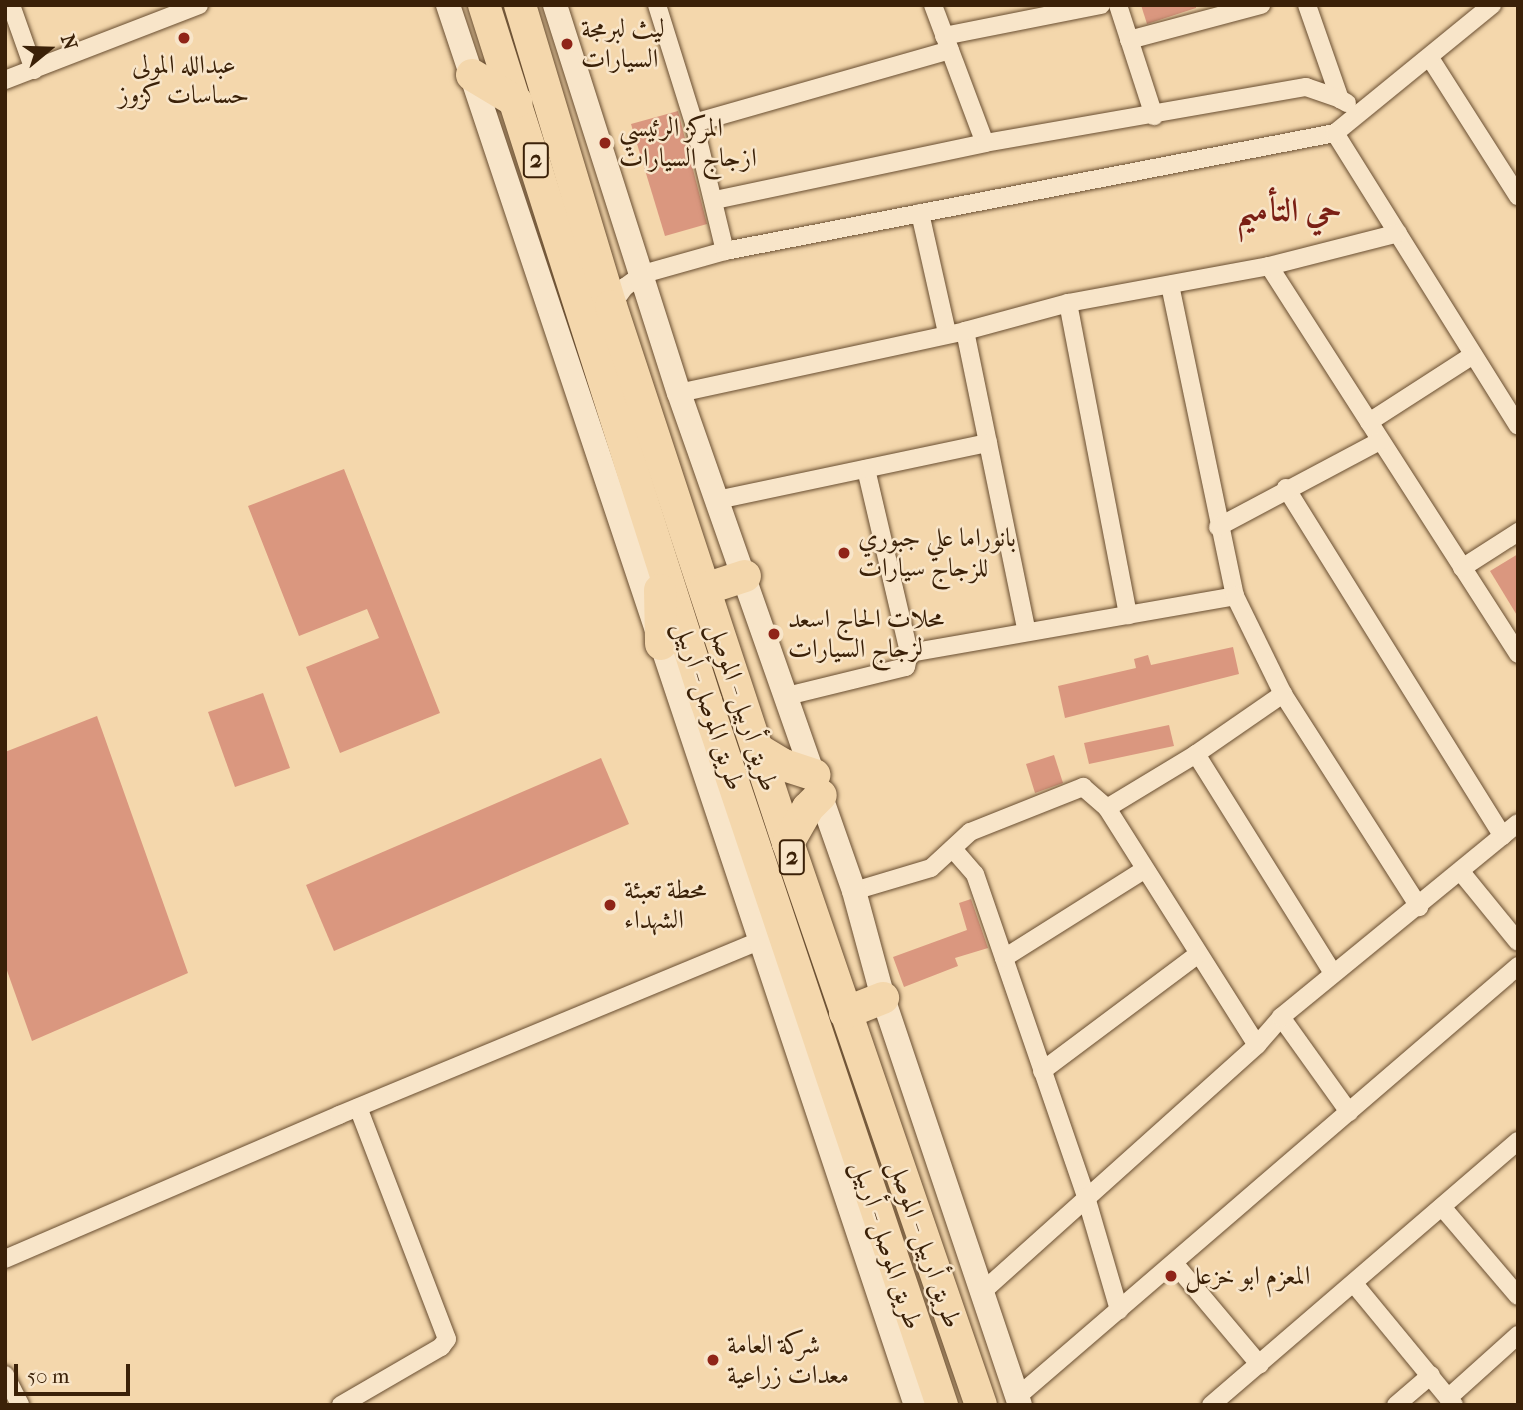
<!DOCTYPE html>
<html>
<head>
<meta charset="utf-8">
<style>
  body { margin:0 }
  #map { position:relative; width:1523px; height:1410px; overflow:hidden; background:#f4d7ac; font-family:"IM FELL French Canon",Amiri,serif }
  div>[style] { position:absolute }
  .building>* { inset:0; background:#da977f }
  .roads { filter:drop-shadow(0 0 2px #694e31) drop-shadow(0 0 2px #694e31) }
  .street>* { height:18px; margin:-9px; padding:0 9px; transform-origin:9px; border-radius:9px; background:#f8e5c9 }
  .secondary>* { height:24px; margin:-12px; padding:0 12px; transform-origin:12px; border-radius:12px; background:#f8e5c9 }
  .highway>* { height:32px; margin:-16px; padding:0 16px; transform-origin:16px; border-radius:16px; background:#f4d7ac }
  .dots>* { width:19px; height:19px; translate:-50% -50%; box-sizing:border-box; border:4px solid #f8e5c9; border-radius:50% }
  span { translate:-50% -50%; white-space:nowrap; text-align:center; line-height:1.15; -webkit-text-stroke:5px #f8e5c9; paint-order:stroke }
  .shield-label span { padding:2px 5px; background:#f8e5c9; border:2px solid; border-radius:5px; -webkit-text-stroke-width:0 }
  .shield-label { font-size:24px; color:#3b2108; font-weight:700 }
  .poi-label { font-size:26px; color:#3b2108 }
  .left { translate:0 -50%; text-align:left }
  .street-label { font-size:26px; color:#3b2108 }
  .district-label { font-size:33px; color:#7a1f14; font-weight:700 }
  .frame { position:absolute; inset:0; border:7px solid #3b2108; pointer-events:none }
  .north { position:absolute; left:14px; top:14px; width:70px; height:70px; -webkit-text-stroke:5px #f8e5c9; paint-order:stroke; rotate:71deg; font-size:19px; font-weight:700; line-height:28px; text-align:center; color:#3b2108 }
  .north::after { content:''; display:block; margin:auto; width:24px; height:32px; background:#3b2108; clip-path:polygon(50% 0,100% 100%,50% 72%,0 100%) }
  .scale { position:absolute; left:14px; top:1364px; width:116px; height:32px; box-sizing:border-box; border:4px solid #3b2108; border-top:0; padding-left:9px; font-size:21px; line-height:24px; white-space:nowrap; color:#3b2108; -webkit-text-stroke:5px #f8e5c9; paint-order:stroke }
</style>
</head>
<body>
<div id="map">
  <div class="building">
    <div style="clip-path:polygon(1141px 5px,1196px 5px,1196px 8px,1147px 24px)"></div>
    <div style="clip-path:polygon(678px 111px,707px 224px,665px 236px,631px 124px)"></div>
    <div style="clip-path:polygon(344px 469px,440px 713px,340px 753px,306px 667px,379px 638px,367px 609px,299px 636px,248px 506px)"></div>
    <div style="clip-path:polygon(1518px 554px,1518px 617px,1490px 571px)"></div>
    <div style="clip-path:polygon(1233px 647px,1239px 674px,1065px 718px,1058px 686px,1136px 668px,1134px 659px,1148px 655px,1151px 665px)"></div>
    <div style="clip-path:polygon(263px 693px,290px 768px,235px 787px,208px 712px)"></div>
    <div style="clip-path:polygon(97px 716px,188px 973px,32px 1041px,5px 965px,5px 752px)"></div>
    <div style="clip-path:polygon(1169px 725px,1174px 746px,1089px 764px,1084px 743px)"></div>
    <div style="clip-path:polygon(1054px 755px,1063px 783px,1035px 793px,1026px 764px)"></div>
    <div style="clip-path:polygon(601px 758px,629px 824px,334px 951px,306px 885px)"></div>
    <div style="clip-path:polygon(971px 899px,988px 948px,955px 958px,958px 966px,904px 987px,893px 957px,967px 930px,959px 903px)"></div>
  </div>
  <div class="roads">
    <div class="street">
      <div style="left:11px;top:5px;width:69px;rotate:70.5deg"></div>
      <div style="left:657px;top:5px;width:124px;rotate:72.6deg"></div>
      <div style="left:694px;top:123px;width:132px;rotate:76.4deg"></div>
      <div style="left:933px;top:5px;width:147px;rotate:69.4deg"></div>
      <div style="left:1118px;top:5px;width:117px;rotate:72deg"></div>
      <div style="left:1307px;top:5px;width:100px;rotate:70.7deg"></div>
      <div style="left:1340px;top:99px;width:8px;rotate:30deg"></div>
      <div style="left:944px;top:36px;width:160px;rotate:-11.2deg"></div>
      <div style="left:1129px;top:40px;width:137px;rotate:-14.9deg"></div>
      <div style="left:1430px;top:58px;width:164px;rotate:57.5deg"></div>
      <div style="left:5px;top:80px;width:208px;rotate:-21.1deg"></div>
      <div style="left:694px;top:123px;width:266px;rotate:-15.9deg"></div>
      <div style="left:1335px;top:133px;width:345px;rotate:58deg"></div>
      <div style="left:715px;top:200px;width:276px;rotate:-11.9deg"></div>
      <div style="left:985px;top:143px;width:326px;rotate:-9.9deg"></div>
      <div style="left:1306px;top:87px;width:36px;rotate:19deg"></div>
      <div style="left:920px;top:213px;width:123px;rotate:77.3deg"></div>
      <div style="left:1269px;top:266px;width:461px;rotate:57.3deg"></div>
      <div style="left:1170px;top:285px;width:318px;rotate:78.2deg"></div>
      <div style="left:1068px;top:303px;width:318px;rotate:79.1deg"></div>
      <div style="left:611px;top:306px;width:24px;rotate:-54deg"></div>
      <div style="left:625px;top:287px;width:22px;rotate:-36deg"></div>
      <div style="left:643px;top:274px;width:85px;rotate:-15.7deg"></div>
      <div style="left:725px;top:251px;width:621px;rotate:-10.95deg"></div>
      <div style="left:1335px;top:133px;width:203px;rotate:-39.2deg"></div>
      <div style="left:965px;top:331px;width:307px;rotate:78.4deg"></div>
      <div style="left:679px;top:393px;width:293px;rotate:-12.2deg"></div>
      <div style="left:965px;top:331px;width:107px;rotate:-15.2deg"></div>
      <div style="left:1068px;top:303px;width:204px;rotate:-10.4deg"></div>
      <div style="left:1269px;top:266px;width:133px;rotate:-14.3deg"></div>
      <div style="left:1369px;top:422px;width:124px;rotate:-32.8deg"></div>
      <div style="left:866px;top:469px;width:189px;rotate:76.8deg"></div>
      <div style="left:1286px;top:488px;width:410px;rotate:58.1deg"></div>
      <div style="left:717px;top:500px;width:277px;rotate:-11.9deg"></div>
      <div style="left:1218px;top:527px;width:183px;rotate:-28deg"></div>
      <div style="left:1462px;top:568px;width:67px;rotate:-32.7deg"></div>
      <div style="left:787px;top:696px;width:122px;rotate:-13.7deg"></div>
      <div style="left:906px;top:667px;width:14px;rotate:-78deg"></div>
      <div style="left:909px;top:653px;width:331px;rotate:-9.9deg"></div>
      <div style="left:1235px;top:596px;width:109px;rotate:63.9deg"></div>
      <div style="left:1283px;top:694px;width:253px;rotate:57.4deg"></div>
      <div style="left:1196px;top:754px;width:258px;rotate:58deg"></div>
      <div style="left:1107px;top:808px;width:280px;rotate:57.7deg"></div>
      <div style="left:953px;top:849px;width:33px;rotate:49deg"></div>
      <div style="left:975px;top:874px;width:342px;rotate:71deg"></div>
      <div style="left:1086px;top:1197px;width:118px;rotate:73.7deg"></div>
      <div style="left:1461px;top:872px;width:90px;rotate:50.8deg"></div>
      <div style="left:854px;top:891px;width:80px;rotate:-16.6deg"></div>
      <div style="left:931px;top:868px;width:53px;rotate:-42.7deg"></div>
      <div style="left:970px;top:832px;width:122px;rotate:-21.7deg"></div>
      <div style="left:1083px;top:787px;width:32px;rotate:41deg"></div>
      <div style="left:1107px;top:808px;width:104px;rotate:-31.2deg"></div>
      <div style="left:1196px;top:754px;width:106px;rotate:-34.6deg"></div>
      <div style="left:1004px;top:958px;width:165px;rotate:-32.2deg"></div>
      <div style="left:1281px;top:1017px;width:117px;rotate:54.4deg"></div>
      <div style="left:1042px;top:1071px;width:194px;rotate:-36.8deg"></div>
      <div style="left:1442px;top:1207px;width:117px;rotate:49.5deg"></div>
      <div style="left:5px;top:1259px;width:364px;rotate:-23.3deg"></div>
      <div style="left:339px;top:1115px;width:456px;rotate:-22.5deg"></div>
      <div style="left:1174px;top:1263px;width:133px;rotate:49.9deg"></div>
      <div style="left:1355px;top:1285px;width:156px;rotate:50.5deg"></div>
      <div style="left:982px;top:1292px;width:370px;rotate:-41.9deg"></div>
      <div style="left:1257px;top:1045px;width:37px;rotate:-49deg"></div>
      <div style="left:1281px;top:1017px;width:306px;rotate:-39.3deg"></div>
      <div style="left:5px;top:1375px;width:34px;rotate:63deg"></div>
      <div style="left:1017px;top:1397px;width:661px;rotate:-40.7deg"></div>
      <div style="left:1448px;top:1398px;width:94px;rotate:-42deg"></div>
      <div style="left:341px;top:1405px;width:116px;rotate:-30.1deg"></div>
      <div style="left:441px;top:1347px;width:10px;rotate:-53deg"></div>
      <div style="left:447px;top:1339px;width:248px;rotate:-111deg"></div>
      <div style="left:1211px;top:1405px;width:405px;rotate:-40.7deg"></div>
      <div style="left:1396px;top:1405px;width:46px;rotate:-40.6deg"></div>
    </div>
    <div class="secondary">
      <div style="left:448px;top:5px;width:1476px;rotate:71.52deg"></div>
      <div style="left:555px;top:5px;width:407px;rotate:72.3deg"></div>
      <div style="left:679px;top:393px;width:528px;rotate:70.64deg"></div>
      <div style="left:854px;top:891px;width:111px;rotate:74.8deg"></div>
      <div style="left:883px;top:998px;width:429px;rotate:71.4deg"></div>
    </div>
    <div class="highway">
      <div style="left:484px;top:5px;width:731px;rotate:72.31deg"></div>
      <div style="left:706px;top:701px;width:743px;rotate:71.47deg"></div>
      <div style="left:520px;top:5px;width:314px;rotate:73.2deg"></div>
      <div style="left:611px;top:306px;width:565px;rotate:71.76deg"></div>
      <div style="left:788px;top:843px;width:594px;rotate:71.05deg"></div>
      <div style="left:472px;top:75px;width:52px;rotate:31deg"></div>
      <div style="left:705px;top:589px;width:42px;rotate:-18deg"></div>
      <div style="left:660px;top:590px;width:54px;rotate:88.9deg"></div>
      <div style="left:757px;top:749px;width:31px;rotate:31deg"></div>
      <div style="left:784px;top:765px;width:32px;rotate:18deg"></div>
      <div style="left:788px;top:843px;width:40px;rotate:-60.3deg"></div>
      <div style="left:808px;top:808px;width:18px;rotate:-45deg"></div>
      <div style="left:845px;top:1013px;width:41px;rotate:-21.5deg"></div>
    </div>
  </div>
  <div class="dots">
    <div style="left:184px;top:38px;background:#8f2418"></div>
    <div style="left:567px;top:44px;background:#8f2418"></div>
    <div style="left:605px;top:143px;background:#8f2418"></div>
    <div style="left:844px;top:553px;background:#8f2418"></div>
    <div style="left:774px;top:634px;background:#8f2418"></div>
    <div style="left:610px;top:905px;background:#8f2418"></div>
    <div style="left:1171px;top:1276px;background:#8f2418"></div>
    <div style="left:713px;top:1360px;background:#8f2418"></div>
  </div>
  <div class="shield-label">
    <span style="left:536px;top:160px">2</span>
    <span style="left:792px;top:857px">2</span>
  </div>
  <div class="poi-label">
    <span class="left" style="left:581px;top:44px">ليث لبرمجة<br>السيارات</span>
    <span style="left:184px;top:80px">عبدالله المولى<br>حساسات كزوز</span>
    <span class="left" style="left:619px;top:143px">المركز الرئيسي<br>ازجاج السيارات</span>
    <span class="left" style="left:858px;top:553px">بانوراما علي جبوري<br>للزجاج سيارات</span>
    <span class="left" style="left:788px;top:634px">محلات الحاج اسعد<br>لزجاج السيارات</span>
    <span class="left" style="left:624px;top:905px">محطة تعبئة<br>الشهداء</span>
    <span class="left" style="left:1185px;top:1276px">المعزم ابو خزعل</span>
    <span class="left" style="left:727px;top:1360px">شركة العامة<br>معدات زراعية</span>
  </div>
  <div class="street-label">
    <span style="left:709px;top:706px;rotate:72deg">طريق الموصل - أربيل</span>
    <span style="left:743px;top:707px;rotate:72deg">طريق أربيل - الموصل</span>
    <span style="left:925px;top:1244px;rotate:71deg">طريق أربيل - الموصل</span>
    <span style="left:887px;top:1245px;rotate:72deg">طريق الموصل - أربيل</span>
  </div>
  <div class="district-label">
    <span style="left:1289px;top:211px">حي التأميم</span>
  </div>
  <div class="frame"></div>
  <div class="north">N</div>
  <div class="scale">50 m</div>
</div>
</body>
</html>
